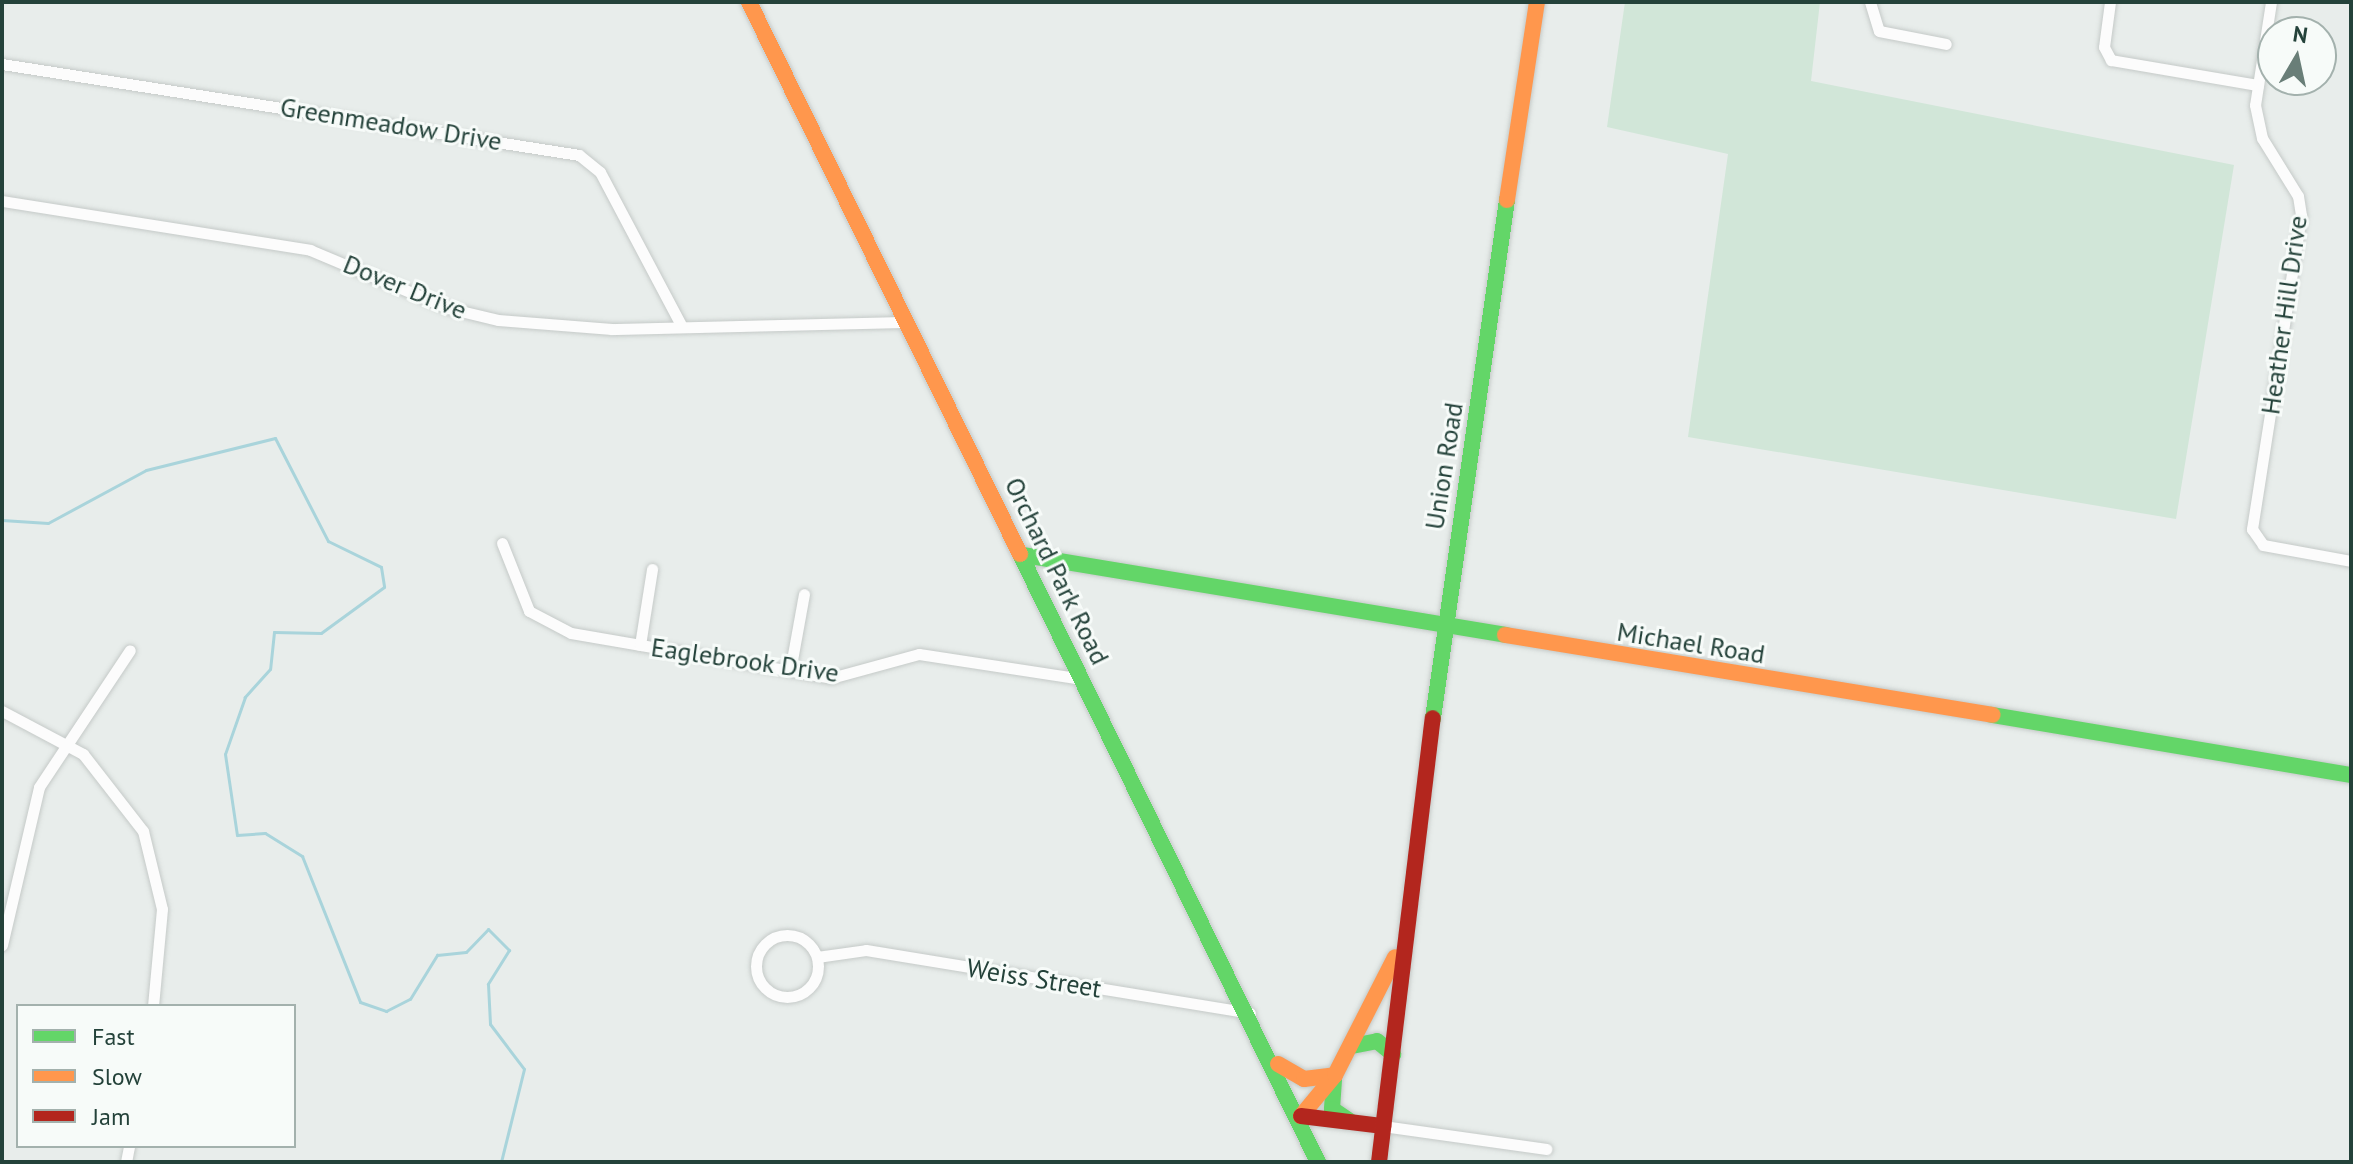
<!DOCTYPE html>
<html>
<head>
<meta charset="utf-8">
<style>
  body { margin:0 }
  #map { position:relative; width:2353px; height:1164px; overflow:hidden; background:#e8edeb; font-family:"PT Sans",sans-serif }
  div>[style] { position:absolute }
  .green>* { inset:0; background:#d1e6d8 }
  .stream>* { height:3px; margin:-1.5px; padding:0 1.5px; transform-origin:1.5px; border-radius:1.5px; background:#a9d4db }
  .roads { filter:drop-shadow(0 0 2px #c5cac8) drop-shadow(0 0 2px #c5cac8) }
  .street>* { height:11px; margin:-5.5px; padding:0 5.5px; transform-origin:5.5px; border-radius:5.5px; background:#fcfcfc }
  .street>.ring { margin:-5.5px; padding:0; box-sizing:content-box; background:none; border:11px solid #fcfcfc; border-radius:50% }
  .fast>* { height:16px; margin:-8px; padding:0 8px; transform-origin:8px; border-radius:8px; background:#63d668 }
  .slow>* { height:16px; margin:-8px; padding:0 8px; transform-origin:8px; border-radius:8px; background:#ff974d }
  .jam>* { height:16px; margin:-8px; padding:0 8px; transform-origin:8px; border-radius:8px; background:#b3261e }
  span { translate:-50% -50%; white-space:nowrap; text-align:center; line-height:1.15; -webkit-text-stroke:6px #f7fbf9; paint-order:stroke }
  .street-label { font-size:26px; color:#24423a }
  .frame { position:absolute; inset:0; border:4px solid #24423a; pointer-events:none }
  .legend { position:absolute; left:16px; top:1004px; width:280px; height:144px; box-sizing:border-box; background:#f7fbf9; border:2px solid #a3b1ad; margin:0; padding:10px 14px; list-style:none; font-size:24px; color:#24423a }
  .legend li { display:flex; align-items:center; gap:16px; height:40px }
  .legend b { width:40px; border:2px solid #a3b1ad }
  .north { position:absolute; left:2257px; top:16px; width:80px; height:80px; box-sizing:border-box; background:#f7fbf9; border:2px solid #a3b1ad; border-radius:50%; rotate:9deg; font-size:22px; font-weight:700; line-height:32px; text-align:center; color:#24423a }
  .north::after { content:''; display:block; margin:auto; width:28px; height:36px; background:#697e78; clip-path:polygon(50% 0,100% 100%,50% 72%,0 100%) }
</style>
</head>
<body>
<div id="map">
  <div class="green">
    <div style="clip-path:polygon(1625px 2px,1820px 2px,1811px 81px,2234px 165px,2176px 519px,1688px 437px,1728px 154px,1607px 127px)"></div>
  </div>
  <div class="stream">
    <div style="left:2px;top:520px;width:46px;rotate:3.7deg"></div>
    <div style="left:48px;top:523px;width:111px;rotate:-28.4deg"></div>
    <div style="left:146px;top:470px;width:133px;rotate:-13.9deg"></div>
    <div style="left:275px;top:438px;width:116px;rotate:62.8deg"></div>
    <div style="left:328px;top:541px;width:59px;rotate:26.1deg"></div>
    <div style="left:381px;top:567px;width:20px;rotate:81deg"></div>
    <div style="left:384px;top:587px;width:78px;rotate:143.9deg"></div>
    <div style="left:321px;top:633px;width:47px;rotate:-178.8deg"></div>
    <div style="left:274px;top:632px;width:37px;rotate:96deg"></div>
    <div style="left:270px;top:669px;width:38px;rotate:132deg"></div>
    <div style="left:245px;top:697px;width:60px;rotate:109.3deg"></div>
    <div style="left:225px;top:754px;width:82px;rotate:81.6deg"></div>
    <div style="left:237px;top:835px;width:28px;rotate:-4deg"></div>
    <div style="left:265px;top:833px;width:44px;rotate:31.9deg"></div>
    <div style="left:302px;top:856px;width:157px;rotate:68.3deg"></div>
    <div style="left:360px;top:1002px;width:28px;rotate:19deg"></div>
    <div style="left:386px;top:1011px;width:27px;rotate:-27deg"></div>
    <div style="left:410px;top:999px;width:52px;rotate:-58.5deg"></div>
    <div style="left:437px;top:955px;width:29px;rotate:-6deg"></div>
    <div style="left:466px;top:952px;width:32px;rotate:-46deg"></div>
    <div style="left:488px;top:929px;width:30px;rotate:45deg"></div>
    <div style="left:509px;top:950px;width:40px;rotate:122deg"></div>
    <div style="left:488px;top:984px;width:40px;rotate:87.1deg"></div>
    <div style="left:490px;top:1024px;width:56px;rotate:52.9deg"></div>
    <div style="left:524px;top:1069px;width:96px;rotate:103.9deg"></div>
  </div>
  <div class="roads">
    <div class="street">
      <div style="left:1870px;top:2px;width:30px;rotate:73deg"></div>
      <div style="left:1879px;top:31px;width:68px;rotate:11deg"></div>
      <div style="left:2110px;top:2px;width:45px;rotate:97.6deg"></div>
      <div style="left:2104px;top:47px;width:15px;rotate:62deg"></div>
      <div style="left:2111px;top:60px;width:149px;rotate:9.7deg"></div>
      <div style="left:2271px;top:2px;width:104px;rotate:98.8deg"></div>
      <div style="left:2255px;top:105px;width:34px;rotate:78deg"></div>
      <div style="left:2262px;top:138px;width:68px;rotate:58.2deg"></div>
      <div style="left:2298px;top:196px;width:20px;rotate:81deg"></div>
      <div style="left:2301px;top:216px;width:317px;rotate:98.9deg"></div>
      <div style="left:2252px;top:529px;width:19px;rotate:55deg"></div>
      <div style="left:2263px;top:545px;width:89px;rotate:10.3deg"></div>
      <div style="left:2px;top:64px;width:584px;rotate:8.96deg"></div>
      <div style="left:579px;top:155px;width:27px;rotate:39deg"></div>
      <div style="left:600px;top:172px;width:175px;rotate:62.1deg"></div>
      <div style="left:2px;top:201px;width:312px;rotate:9deg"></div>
      <div style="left:310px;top:250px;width:150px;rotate:22.8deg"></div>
      <div style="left:448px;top:308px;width:51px;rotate:13.5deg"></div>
      <div style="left:498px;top:320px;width:114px;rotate:4.5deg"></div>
      <div style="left:612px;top:329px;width:296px;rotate:-1.4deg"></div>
      <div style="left:502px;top:543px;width:73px;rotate:68.3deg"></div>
      <div style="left:529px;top:611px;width:47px;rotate:27.6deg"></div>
      <div style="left:571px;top:633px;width:264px;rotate:9.8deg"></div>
      <div style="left:831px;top:678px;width:91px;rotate:-15.3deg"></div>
      <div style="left:919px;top:654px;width:166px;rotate:8.7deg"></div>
      <div style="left:640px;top:645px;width:77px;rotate:-81deg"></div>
      <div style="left:790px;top:671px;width:78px;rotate:-79.7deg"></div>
      <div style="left:2px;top:711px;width:92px;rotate:28deg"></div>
      <div style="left:83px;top:754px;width:98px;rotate:52.1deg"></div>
      <div style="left:143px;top:831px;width:80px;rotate:76.3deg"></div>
      <div style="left:162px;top:909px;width:97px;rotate:95.3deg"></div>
      <div class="ring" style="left:756px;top:935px;width:51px;height:51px"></div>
      <div style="left:2px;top:945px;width:162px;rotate:-76.8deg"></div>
      <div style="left:39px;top:787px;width:164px;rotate:-56.4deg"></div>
      <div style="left:817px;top:957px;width:49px;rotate:-8.1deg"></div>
      <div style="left:866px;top:950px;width:389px;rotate:9.3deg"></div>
      <div style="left:1383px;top:1126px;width:165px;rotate:8deg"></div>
      <div style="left:126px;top:1162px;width:16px;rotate:-79deg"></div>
    </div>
    <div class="fast">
      <div style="left:1020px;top:554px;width:677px;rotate:63.89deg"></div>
      <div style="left:1023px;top:555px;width:489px;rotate:9.4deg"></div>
      <div style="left:1992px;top:715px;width:364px;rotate:9.5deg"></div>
      <div style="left:1433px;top:718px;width:523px;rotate:-81.87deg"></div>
      <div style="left:1352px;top:1046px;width:25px;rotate:-11deg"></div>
      <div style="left:1377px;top:1041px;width:21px;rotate:39deg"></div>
      <div style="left:1334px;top:1080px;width:29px;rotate:94deg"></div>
      <div style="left:1332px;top:1109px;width:23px;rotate:34deg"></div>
    </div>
    <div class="slow">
      <div style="left:749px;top:2px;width:615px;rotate:63.85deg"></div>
      <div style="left:1507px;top:200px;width:200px;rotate:-81.4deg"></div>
      <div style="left:1505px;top:635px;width:494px;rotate:9.3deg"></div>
      <div style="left:1278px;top:1064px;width:30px;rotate:30deg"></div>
      <div style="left:1304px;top:1079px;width:31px;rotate:-7deg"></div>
      <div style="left:1301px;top:1116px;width:53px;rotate:-50.3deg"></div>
      <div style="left:1335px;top:1075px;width:132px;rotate:-63deg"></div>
    </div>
    <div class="jam">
      <div style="left:1301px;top:1116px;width:83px;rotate:7deg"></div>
      <div style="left:1379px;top:1162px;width:447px;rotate:-83.1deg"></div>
    </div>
  </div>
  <div class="street-label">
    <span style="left:391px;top:124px;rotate:9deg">Greenmeadow Drive</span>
    <span style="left:405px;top:287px;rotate:22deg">Dover Drive</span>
    <span style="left:2284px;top:315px;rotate:-82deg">Heather Hill Drive</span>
    <span style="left:1444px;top:466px;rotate:-81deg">Union Road</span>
    <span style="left:1057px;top:571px;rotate:64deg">Orchard Park Road</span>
    <span style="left:1691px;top:643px;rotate:9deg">Michael Road</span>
    <span style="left:745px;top:660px;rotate:8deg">Eaglebrook Drive</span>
    <span style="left:1034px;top:978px;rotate:9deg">Weiss Street</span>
  </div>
  <div class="frame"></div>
  <ul class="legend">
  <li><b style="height:10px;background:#63d668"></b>Fast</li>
  <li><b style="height:10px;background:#ff974d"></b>Slow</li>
  <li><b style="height:10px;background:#b3261e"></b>Jam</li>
  </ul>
  <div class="north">N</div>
</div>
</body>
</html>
